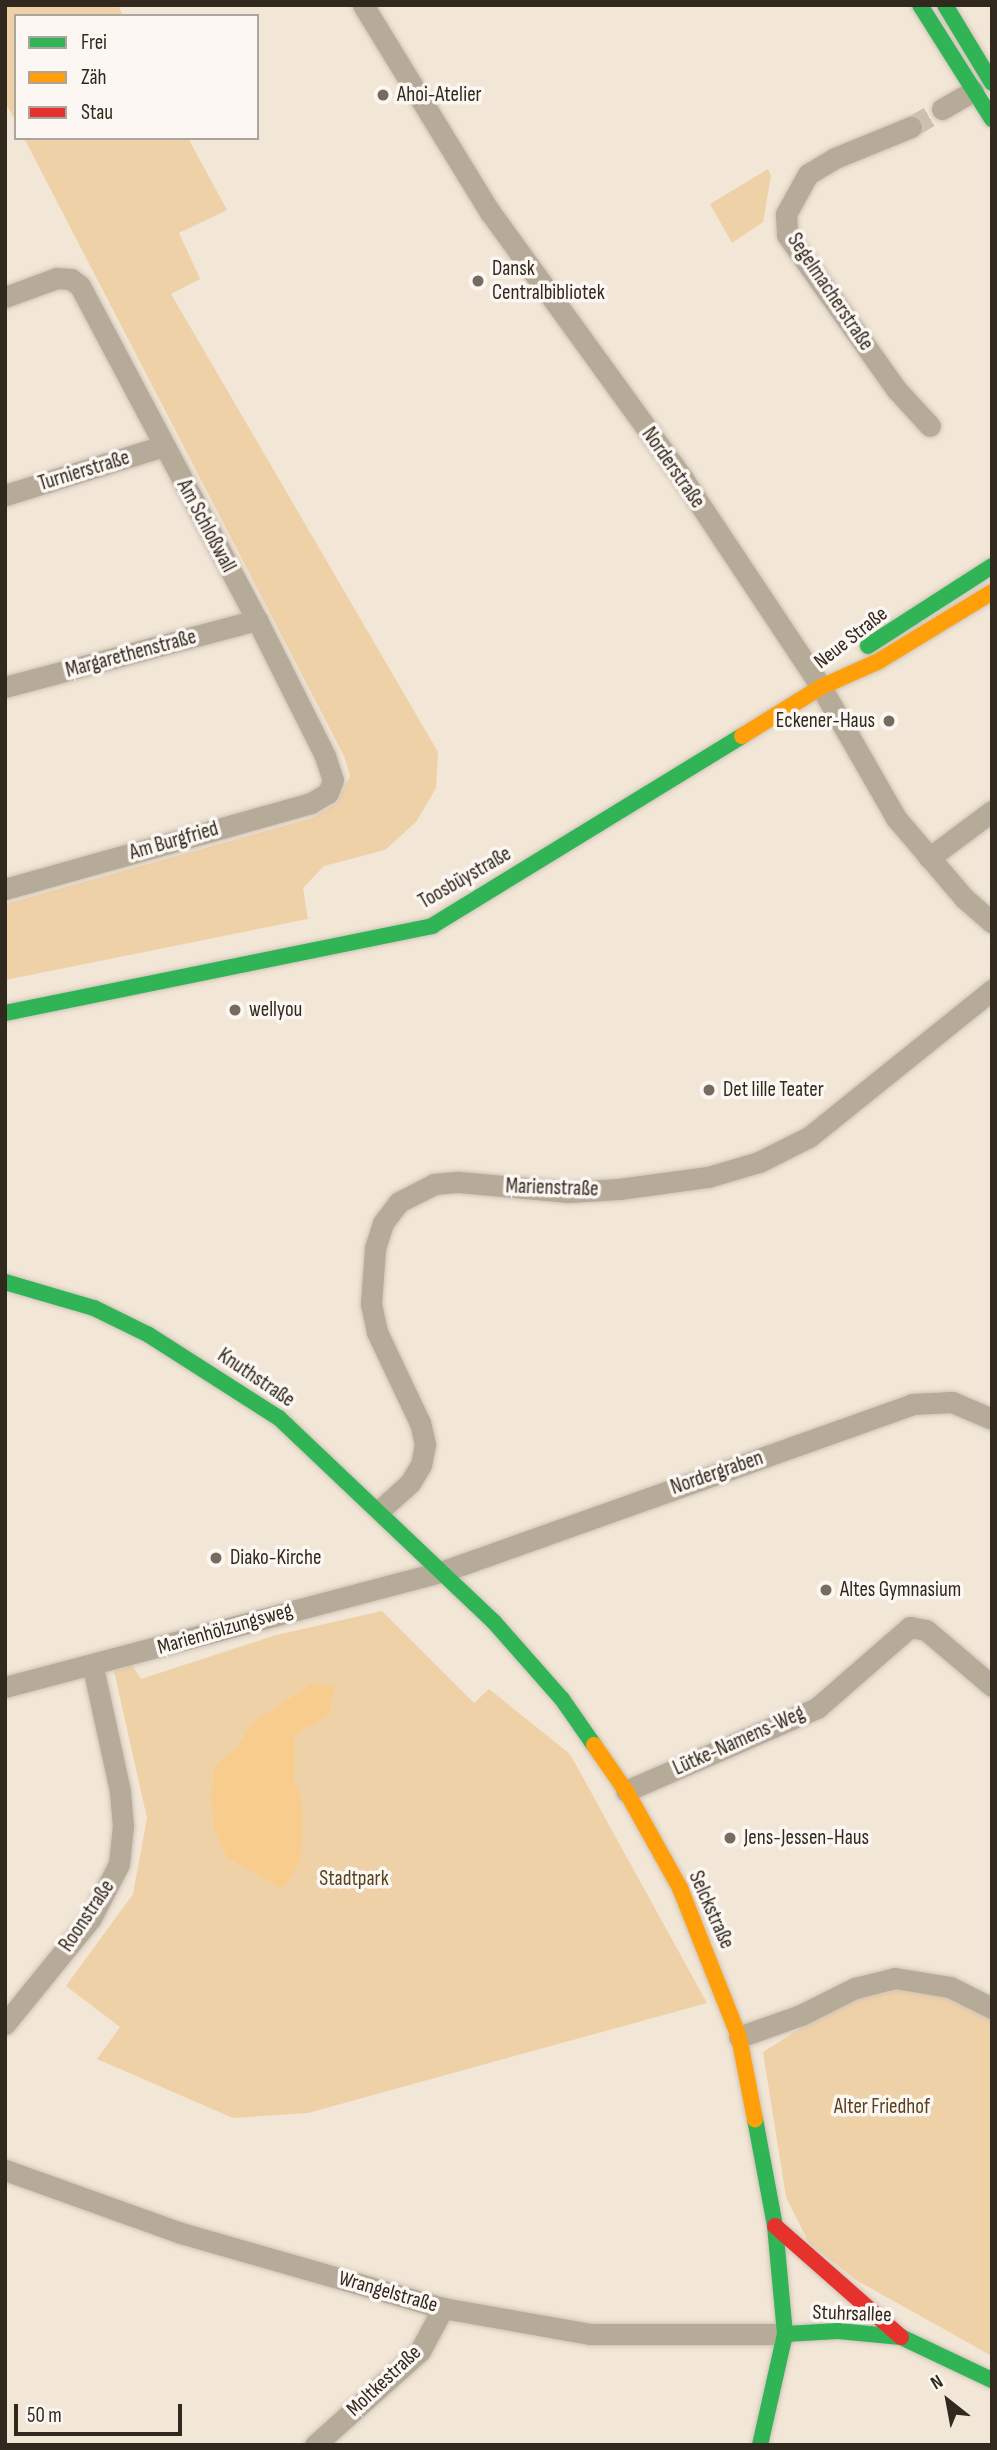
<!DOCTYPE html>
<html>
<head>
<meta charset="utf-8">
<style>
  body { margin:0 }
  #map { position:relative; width:997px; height:2450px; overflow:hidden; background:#f2e6d6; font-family:"Sofia Sans Condensed",sans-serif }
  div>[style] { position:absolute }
  .green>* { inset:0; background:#efd1a8 }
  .water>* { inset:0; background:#f8cc8c }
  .street-tunnel>* { height:21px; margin-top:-10.5px; transform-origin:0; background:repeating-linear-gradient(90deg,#cbc0b1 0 21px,transparent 0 31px) }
  .roads { filter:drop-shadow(0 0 2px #cdc3b7) drop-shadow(0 0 2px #cdc3b7) }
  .street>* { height:21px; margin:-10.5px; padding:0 10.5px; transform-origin:10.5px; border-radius:10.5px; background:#b6aa98 }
  .fast>* { height:16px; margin:-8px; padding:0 8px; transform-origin:8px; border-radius:8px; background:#30b455 }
  .slow>* { height:16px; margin:-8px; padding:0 8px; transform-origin:8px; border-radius:8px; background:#ff9f0a }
  .jam>* { height:16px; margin:-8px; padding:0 8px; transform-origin:8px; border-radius:8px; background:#e5322d }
  .dots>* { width:19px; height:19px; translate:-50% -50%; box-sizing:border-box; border:4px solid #fcf7f2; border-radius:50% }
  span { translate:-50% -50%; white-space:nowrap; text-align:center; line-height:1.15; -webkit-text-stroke:7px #fcf7f2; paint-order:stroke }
  .poi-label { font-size:21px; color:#31291e }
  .left { translate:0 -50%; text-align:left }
  .right { translate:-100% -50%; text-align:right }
  .street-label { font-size:21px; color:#31291e }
  .park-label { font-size:21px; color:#59421e }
  .frame { position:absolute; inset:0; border:7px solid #31291e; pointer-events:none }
  .legend { position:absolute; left:14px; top:14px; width:245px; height:126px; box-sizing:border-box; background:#fcf7f2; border:2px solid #aba59d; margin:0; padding:9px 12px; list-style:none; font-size:21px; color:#31291e }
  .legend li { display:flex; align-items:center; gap:14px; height:35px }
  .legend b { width:35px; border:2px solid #aba59d }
  .north { position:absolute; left:913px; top:2366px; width:70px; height:70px; -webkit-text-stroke:5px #fcf7f2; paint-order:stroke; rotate:329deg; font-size:19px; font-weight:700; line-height:28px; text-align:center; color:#31291e }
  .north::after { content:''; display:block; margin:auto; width:24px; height:32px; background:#31291e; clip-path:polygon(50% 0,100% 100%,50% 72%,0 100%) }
  .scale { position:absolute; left:14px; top:2404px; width:168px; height:32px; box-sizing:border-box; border:4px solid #31291e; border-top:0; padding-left:9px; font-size:21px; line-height:24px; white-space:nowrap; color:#31291e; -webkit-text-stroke:5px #fcf7f2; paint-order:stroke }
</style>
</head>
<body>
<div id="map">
  <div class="green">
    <div style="clip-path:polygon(5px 5px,118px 5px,123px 16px,16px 16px,16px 122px,5px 102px)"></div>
    <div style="clip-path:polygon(24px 138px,188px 138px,227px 210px,179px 233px,200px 279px,171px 294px,438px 752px,436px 788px,416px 822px,385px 850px,324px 866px,303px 888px,308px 919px,5px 980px,5px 904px,312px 818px,337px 803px,350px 776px,344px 756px)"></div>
    <div style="clip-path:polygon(768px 169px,771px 176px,763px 222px,732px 243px,710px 204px)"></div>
    <div style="clip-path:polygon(382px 1611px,474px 1703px,489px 1689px,570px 1754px,707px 2003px,308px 2113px,233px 2118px,97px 2059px,120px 2027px,66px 1986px,133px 1894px,147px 1818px,114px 1671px,132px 1665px,141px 1679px,276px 1635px)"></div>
    <div style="clip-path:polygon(893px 1985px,950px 1998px,992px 2018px,992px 2356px,856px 2280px,809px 2243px,786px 2197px,763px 2052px,850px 1997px)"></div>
  </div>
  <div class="water">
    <div style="clip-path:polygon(312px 1684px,334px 1687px,329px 1714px,294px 1736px,294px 1783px,300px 1793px,303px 1827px,300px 1861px,283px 1889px,228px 1858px,214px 1829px,211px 1795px,215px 1766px,238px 1746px,252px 1723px)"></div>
  </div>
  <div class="street-tunnel">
    <div style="left:911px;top:127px;width:36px;rotate:-30deg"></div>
  </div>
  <div class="roads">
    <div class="street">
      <div style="left:363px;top:5px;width:243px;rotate:58.5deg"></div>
      <div style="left:490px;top:212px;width:329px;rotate:54.1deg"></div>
      <div style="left:683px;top:479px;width:250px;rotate:56.4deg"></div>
      <div style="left:821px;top:687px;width:151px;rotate:60.2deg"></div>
      <div style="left:896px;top:818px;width:105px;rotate:49.6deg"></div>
      <div style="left:964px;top:898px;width:37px;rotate:41deg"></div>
      <div style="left:942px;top:109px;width:36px;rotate:-30deg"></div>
      <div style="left:911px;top:127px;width:82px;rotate:157.8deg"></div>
      <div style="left:835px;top:158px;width:31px;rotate:149deg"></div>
      <div style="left:808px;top:174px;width:46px;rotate:118.8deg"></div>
      <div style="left:786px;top:214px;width:21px;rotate:87deg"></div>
      <div style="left:787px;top:235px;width:189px;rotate:54.7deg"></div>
      <div style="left:896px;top:389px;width:50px;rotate:47.4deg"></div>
      <div style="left:5px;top:297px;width:55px;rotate:-20.1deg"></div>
      <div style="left:57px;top:278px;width:14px;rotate:4deg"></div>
      <div style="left:71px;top:279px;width:11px;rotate:38deg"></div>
      <div style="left:80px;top:286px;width:378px;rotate:62.1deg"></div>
      <div style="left:257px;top:620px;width:152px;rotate:63.4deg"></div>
      <div style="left:325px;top:756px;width:25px;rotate:72deg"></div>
      <div style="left:333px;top:780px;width:14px;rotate:111deg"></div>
      <div style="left:328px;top:793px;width:20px;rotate:150deg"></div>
      <div style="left:311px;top:803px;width:318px;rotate:164.3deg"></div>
      <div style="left:5px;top:495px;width:165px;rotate:-17.2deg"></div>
      <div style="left:5px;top:687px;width:261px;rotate:-14.9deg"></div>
      <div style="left:929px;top:858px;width:79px;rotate:-36.7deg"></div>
      <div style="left:380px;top:1510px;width:40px;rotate:-42deg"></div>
      <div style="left:410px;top:1483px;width:21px;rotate:-59deg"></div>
      <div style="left:421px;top:1465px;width:21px;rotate:-79deg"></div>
      <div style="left:425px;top:1444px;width:22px;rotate:-103deg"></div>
      <div style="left:420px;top:1423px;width:101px;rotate:-115.3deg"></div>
      <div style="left:377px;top:1332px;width:29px;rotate:-102deg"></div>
      <div style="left:371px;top:1304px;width:56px;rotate:-85.9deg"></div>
      <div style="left:375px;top:1248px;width:26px;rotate:-72deg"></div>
      <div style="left:383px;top:1223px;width:26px;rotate:-53deg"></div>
      <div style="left:399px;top:1202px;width:39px;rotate:-27deg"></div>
      <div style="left:434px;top:1184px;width:25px;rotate:-5deg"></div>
      <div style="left:459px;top:1182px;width:110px;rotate:5.2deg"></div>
      <div style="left:569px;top:1192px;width:50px;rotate:-3.4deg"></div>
      <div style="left:619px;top:1189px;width:90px;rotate:-7.7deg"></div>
      <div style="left:708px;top:1177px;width:53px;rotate:-16.4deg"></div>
      <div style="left:759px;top:1162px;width:56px;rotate:-26.6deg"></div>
      <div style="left:809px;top:1137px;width:235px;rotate:-38.8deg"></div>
      <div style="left:5px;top:1687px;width:454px;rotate:-14.8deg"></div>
      <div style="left:444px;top:1571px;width:497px;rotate:-19.6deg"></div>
      <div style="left:912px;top:1404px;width:40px;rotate:-2.9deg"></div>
      <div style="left:952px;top:1402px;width:43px;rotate:23deg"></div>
      <div style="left:626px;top:1791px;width:208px;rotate:-23.5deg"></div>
      <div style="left:817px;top:1708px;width:123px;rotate:-41.1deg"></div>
      <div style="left:910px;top:1627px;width:16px;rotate:11deg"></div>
      <div style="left:926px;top:1630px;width:87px;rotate:40.3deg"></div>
      <div style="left:5px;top:2024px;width:136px;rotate:-50.9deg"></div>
      <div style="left:91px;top:1918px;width:61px;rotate:-62.6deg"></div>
      <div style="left:119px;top:1864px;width:38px;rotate:-84deg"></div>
      <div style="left:123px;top:1826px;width:35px;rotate:-95deg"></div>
      <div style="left:120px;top:1791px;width:127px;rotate:-102.3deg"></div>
      <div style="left:739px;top:2037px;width:66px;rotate:-19.5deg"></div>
      <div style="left:801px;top:2015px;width:60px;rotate:-26.6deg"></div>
      <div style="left:855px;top:1988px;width:41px;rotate:-14deg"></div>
      <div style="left:895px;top:1978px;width:56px;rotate:9.3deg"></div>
      <div style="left:950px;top:1987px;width:47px;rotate:26.6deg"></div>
      <div style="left:5px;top:2170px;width:187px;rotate:19.7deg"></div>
      <div style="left:181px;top:2233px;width:273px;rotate:16deg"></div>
      <div style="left:443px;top:2308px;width:150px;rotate:10deg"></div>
      <div style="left:591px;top:2334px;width:194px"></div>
      <div style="left:315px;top:2445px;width:141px;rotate:-41.8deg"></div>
      <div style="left:420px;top:2351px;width:49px;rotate:-61.9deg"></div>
    </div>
    <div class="fast">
      <div style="left:920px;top:5px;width:135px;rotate:57.7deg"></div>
      <div style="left:945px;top:5px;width:91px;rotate:58.9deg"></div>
      <div style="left:868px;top:646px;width:148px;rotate:-32.8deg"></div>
      <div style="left:5px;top:1013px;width:436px;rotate:-11.5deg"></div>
      <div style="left:432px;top:926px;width:364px;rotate:-31.5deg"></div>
      <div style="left:5px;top:1282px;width:93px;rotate:16.3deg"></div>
      <div style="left:94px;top:1308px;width:61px;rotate:26.1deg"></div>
      <div style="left:149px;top:1335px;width:154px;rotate:32.6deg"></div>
      <div style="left:279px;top:1418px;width:296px;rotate:43.5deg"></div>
      <div style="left:494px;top:1622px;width:103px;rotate:48.6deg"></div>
      <div style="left:562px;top:1699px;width:56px;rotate:55.2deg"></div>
      <div style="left:755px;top:2119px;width:109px;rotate:79.4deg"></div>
      <div style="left:775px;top:2226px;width:108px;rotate:84.7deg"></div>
      <div style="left:785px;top:2334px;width:114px;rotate:102.7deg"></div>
      <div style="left:785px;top:2334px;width:53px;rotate:-3.2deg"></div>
      <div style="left:838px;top:2331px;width:63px;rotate:5.4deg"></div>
      <div style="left:901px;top:2337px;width:101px;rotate:25.3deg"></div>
    </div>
    <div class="slow">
      <div style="left:742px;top:736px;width:93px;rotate:-31.8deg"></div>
      <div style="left:821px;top:687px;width:64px;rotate:-24.1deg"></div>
      <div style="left:879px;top:661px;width:132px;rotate:-31.4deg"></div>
      <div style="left:594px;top:1745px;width:56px;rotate:55.2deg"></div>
      <div style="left:626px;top:1791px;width:111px;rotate:60.9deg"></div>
      <div style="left:680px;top:1888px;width:160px;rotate:68.4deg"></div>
      <div style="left:739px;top:2037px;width:84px;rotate:79deg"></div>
    </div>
    <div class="jam">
      <div style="left:775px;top:2226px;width:168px;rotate:41.4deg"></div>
    </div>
  </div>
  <div class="dots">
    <div style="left:383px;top:95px;background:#756b5e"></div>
    <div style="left:478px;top:281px;background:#756b5e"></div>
    <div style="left:889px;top:721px;background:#756b5e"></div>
    <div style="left:235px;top:1010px;background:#756b5e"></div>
    <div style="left:709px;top:1090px;background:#756b5e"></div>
    <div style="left:216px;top:1558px;background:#756b5e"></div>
    <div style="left:826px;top:1590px;background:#756b5e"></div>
    <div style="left:730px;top:1838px;background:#756b5e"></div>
  </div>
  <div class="poi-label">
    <span class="left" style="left:397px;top:95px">Ahoi-Atelier</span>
    <span class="left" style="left:492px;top:281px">Dansk<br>Centralbibliotek</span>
    <span class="right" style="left:875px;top:721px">Eckener-Haus</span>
    <span class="left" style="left:249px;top:1010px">wellyou</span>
    <span class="left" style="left:723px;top:1090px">Det lille Teater</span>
    <span class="left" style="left:230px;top:1558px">Diako-Kirche</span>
    <span class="left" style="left:840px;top:1590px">Altes Gymnasium</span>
    <span class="left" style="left:744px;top:1838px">Jens-Jessen-Haus</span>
  </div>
  <div class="street-label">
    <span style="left:830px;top:292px;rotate:56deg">Segelmacherstraße</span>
    <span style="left:673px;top:468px;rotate:55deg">Norderstraße</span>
    <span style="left:84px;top:471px;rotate:-17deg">Turnierstraße</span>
    <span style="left:206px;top:526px;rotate:62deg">Am Schloßwall</span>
    <span style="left:851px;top:638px;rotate:-38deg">Neue Straße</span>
    <span style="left:131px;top:654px;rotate:-15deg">Margarethenstraße</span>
    <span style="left:174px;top:841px;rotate:-16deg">Am Burgfried</span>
    <span style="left:465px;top:878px;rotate:-30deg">Toosbüystraße</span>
    <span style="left:552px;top:1188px;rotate:2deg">Marienstraße</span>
    <span style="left:256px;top:1378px;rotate:34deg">Knuthstraße</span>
    <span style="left:717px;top:1473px;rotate:-19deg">Nordergraben</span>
    <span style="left:225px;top:1629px;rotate:-16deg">Marienhölzungsweg</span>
    <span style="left:739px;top:1741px;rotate:-24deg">Lütke-Namens-Weg</span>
    <span style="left:711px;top:1910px;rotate:66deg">Selckstraße</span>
    <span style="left:87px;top:1916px;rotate:-56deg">Roonstraße</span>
    <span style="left:388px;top:2292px;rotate:16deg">Wrangelstraße</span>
    <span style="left:852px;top:2314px;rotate:2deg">Stuhrsallee</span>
    <span style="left:384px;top:2381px;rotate:-43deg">Moltkestraße</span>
  </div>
  <div class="park-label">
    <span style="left:354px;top:1879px">Stadtpark</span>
    <span style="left:882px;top:2107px">Alter Friedhof</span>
  </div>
  <div class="frame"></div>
  <ul class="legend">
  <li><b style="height:9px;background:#30b455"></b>Frei</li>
  <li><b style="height:9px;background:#ff9f0a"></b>Zäh</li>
  <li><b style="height:9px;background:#e5322d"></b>Stau</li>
  </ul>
  <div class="north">N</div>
  <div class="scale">50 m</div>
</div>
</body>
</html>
